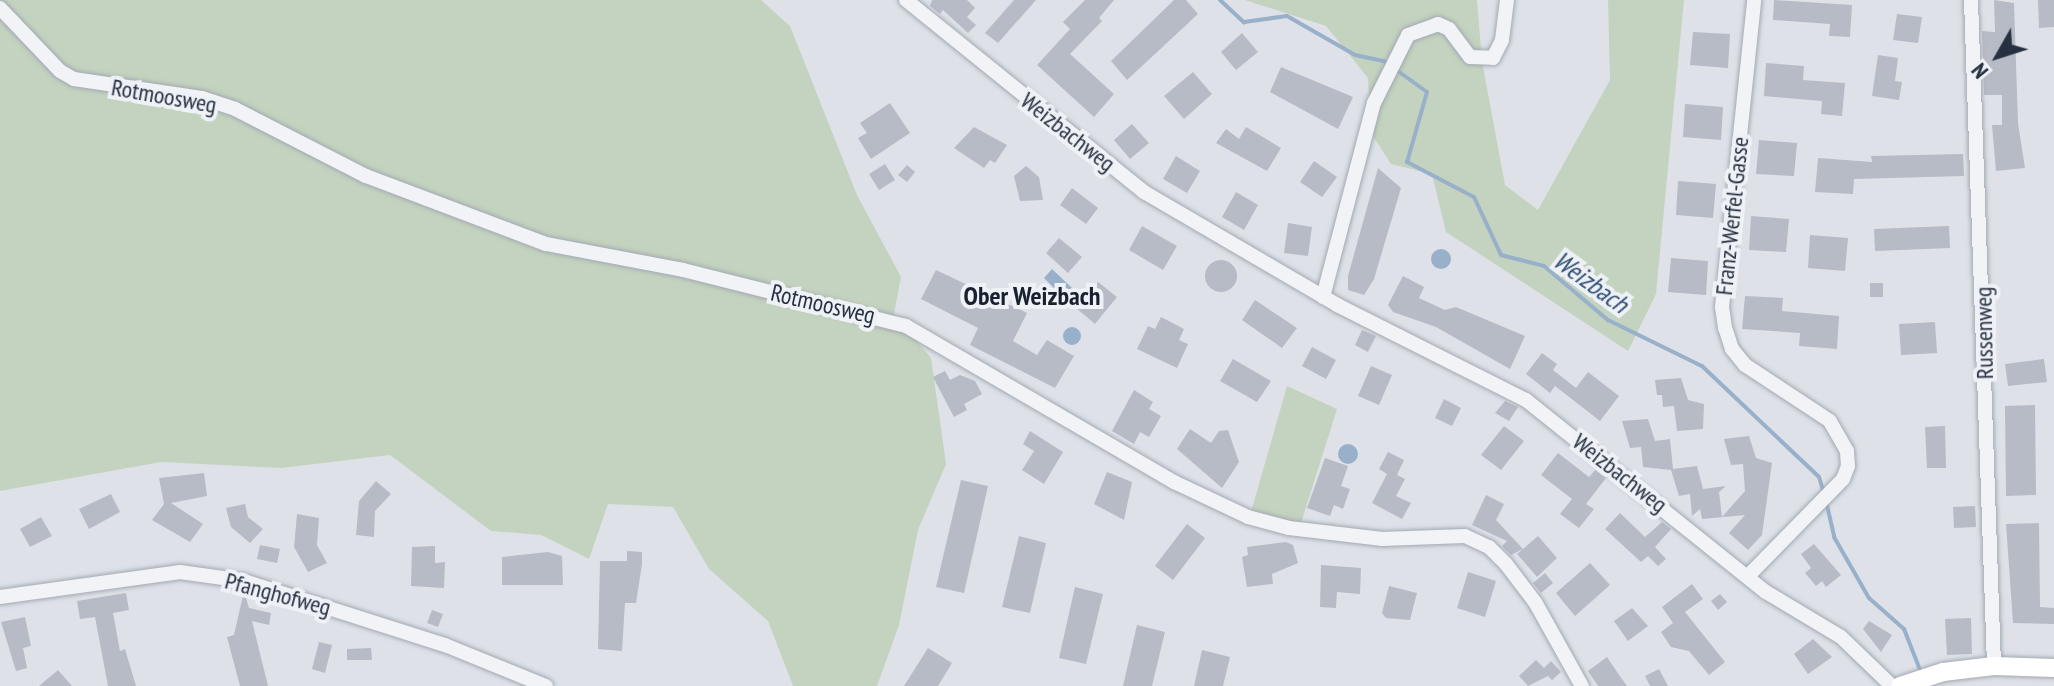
<!DOCTYPE html>
<html>
<head>
<meta charset="utf-8">
<style>
  body { margin:0 }
  #map { position:relative; width:2054px; height:686px; overflow:hidden; background:#dee2e8; font-family:"PT Sans Narrow",sans-serif }
  div>[style] { position:absolute }
  .green>* { inset:0; background:#c4d3bf }
  .water>* { inset:0; background:#98b0ca }
  .round { border-radius:50% }
  .stream>* { height:4px; margin:-2px; padding:0 2px; transform-origin:2px; border-radius:2px; background:#98b0ca }
  .building>* { inset:0; background:#b6bbc5 }
  .roads { filter:drop-shadow(0 0 2px #a3a9b2) drop-shadow(0 0 2px #a3a9b2) }
  .minor>* { height:14px; margin:-7px; padding:0 7px; transform-origin:7px; border-radius:7px; background:#f1f3f7 }
  .major>* { height:18px; margin:-9px; padding:0 9px; transform-origin:9px; border-radius:9px; background:#fff }
  span { translate:-50% -50%; white-space:nowrap; text-align:center; line-height:1.15; -webkit-text-stroke:8px #eef1f6; paint-order:stroke }
  .street-label { font-size:24px; color:#273040 }
  .water-label { font-size:26px; color:#304f75; font-style:italic }
  .neighbourhood-label { font-size:26px; color:#192130; font-weight:700 }
  .north { position:absolute; left:1958px; top:16px; width:80px; height:80px; -webkit-text-stroke:6px #eef1f6; paint-order:stroke; rotate:231deg; font-size:22px; font-weight:700; line-height:32px; text-align:center; color:#273040 }
  .north::after { content:''; display:block; margin:auto; width:28px; height:36px; background:#273040; clip-path:polygon(50% 0,100% 100%,50% 72%,0 100%) }
</style>
</head>
<body>
<div id="map">
  <div class="green">
    <div style="clip-path:polygon(0 0,761px 0,790px 26px,857px 195px,901px 277px,894px 314px,931px 358px,946px 464px,918px 530px,899px 625px,877px 686px,793px 686px,768px 621px,709px 569px,673px 507px,608px 504px,589px 559px,541px 535px,491px 531px,390px 455px,281px 468px,161px 462px,0 491px)"></div>
    <div style="clip-path:polygon(1245px 0,1477px 0,1482px 61px,1505px 185px,1538px 210px,1610px 80px,1608px 0,1684px 0,1656px 294px,1628px 351px,1446px 232px,1432px 174px,1391px 164px,1371px 133px,1368px 78px,1326px 26px)"></div>
    <div style="clip-path:polygon(1287px 386px,1337px 409px,1301px 523px,1251px 512px)"></div>
  </div>
  <div class="water">
    <div class="round" style="left:1431px;top:249px;width:20px;height:20px"></div>
    <div style="clip-path:polygon(1052px 269px,1072px 288px,1063px 297px,1044px 278px)"></div>
    <div class="round" style="left:1063px;top:327px;width:18px;height:18px"></div>
    <div class="round" style="left:1338px;top:444px;width:20px;height:20px"></div>
  </div>
  <div class="stream">
    <div style="left:1220px;top:0;width:33px;rotate:43deg"></div>
    <div style="left:1244px;top:22px;width:43px;rotate:-7.9deg"></div>
    <div style="left:1287px;top:16px;width:78px;rotate:29.8deg"></div>
    <div style="left:1355px;top:55px;width:30px;rotate:12deg"></div>
    <div style="left:1384px;top:61px;width:53px;rotate:35.8deg"></div>
    <div style="left:1427px;top:92px;width:73px;rotate:105.9deg"></div>
    <div style="left:1407px;top:162px;width:76px;rotate:27.6deg"></div>
    <div style="left:1474px;top:197px;width:64px;rotate:65deg"></div>
    <div style="left:1501px;top:255px;width:44px;rotate:14.3deg"></div>
    <div style="left:1544px;top:266px;width:84px;rotate:40.2deg"></div>
    <div style="left:1608px;top:320px;width:105px;rotate:26.1deg"></div>
    <div style="left:1702px;top:366px;width:161px;rotate:43.5deg"></div>
    <div style="left:1819px;top:477px;width:17px;rotate:73deg"></div>
    <div style="left:1826px;top:501px;width:37px;rotate:77deg"></div>
    <div style="left:1834px;top:537px;width:70px;rotate:60.2deg"></div>
    <div style="left:1869px;top:598px;width:47px;rotate:41.5deg"></div>
    <div style="left:1904px;top:629px;width:49px;rotate:68.6deg"></div>
  </div>
  <div class="building">
    <div style="clip-path:polygon(932px 0,967px 0,975px 8px,967px 17px,976px 25px,968px 33px,943px 10px,940px 14px,930px 6px)"></div>
    <div style="clip-path:polygon(1014px 0,1036px 0,998px 43px,985px 33px)"></div>
    <div style="clip-path:polygon(1085px 0,1114px 0,1099px 18px,1102px 21px,1070px 54px,1114px 94px,1094px 117px,1037px 65px,1070px 29px,1063px 22px)"></div>
    <div style="clip-path:polygon(1174px 0,1186px 0,1198px 14px,1127px 80px,1111px 61px)"></div>
    <div style="clip-path:polygon(1774px 0,1852px 5px,1850px 37px,1829px 36px,1830px 24px,1773px 20px)"></div>
    <div style="clip-path:polygon(1994px 0,2014px 3px,2018px 123px,2025px 168px,1996px 171px,1992px 125px,2002px 125px,2002px 95px,1984px 95px,1982px 31px,1995px 32px)"></div>
    <div style="clip-path:polygon(2038px 0,2054px 0,2054px 27px,2039px 28px)"></div>
    <div style="clip-path:polygon(1897px 14px,1922px 17px,1918px 43px,1893px 40px)"></div>
    <div style="clip-path:polygon(1693px 32px,1730px 34px,1728px 68px,1690px 65px)"></div>
    <div style="clip-path:polygon(1242px 33px,1258px 52px,1236px 70px,1221px 52px)"></div>
    <div style="clip-path:polygon(1878px 55px,1898px 58px,1895px 81px,1902px 82px,1899px 100px,1872px 96px)"></div>
    <div style="clip-path:polygon(1766px 63px,1804px 66px,1803px 80px,1845px 83px,1842px 116px,1821px 114px,1822px 101px,1764px 96px)"></div>
    <div style="clip-path:polygon(1281px 67px,1353px 97px,1338px 129px,1270px 92px)"></div>
    <div style="clip-path:polygon(1193px 72px,1212px 94px,1184px 119px,1164px 96px)"></div>
    <div style="clip-path:polygon(890px 103px,910px 133px,871px 159px,858px 138px,867px 133px,860px 123px)"></div>
    <div style="clip-path:polygon(1685px 104px,1723px 107px,1721px 140px,1683px 137px)"></div>
    <div style="clip-path:polygon(1132px 124px,1149px 143px,1130px 159px,1114px 140px)"></div>
    <div style="clip-path:polygon(974px 127px,1007px 145px,995px 163px,990px 160px,984px 168px,954px 148px)"></div>
    <div style="clip-path:polygon(1246px 127px,1281px 148px,1267px 171px,1216px 143px,1226px 129px,1239px 139px)"></div>
    <div style="clip-path:polygon(1759px 140px,1797px 143px,1794px 176px,1756px 174px)"></div>
    <div style="clip-path:polygon(1963px 154px,1964px 176px,1854px 179px,1853px 194px,1815px 192px,1818px 158px,1872px 162px,1871px 156px)"></div>
    <div style="clip-path:polygon(1176px 156px,1200px 171px,1187px 193px,1163px 179px)"></div>
    <div style="clip-path:polygon(1314px 161px,1337px 177px,1322px 197px,1300px 182px)"></div>
    <div style="clip-path:polygon(885px 164px,895px 180px,879px 190px,869px 174px)"></div>
    <div style="clip-path:polygon(907px 165px,915px 172px,907px 182px,898px 175px)"></div>
    <div style="clip-path:polygon(1026px 166px,1039px 177px,1043px 200px,1020px 201px,1014px 176px)"></div>
    <div style="clip-path:polygon(1378px 168px,1401px 188px,1374px 279px,1364px 295px,1348px 290px,1348px 276px)"></div>
    <div style="clip-path:polygon(1678px 181px,1716px 184px,1713px 218px,1676px 215px)"></div>
    <div style="clip-path:polygon(1072px 188px,1098px 208px,1086px 224px,1060px 205px)"></div>
    <div style="clip-path:polygon(1236px 192px,1258px 205px,1244px 230px,1222px 217px)"></div>
    <div style="clip-path:polygon(1751px 216px,1789px 219px,1786px 252px,1749px 250px)"></div>
    <div style="clip-path:polygon(1288px 223px,1312px 227px,1308px 256px,1284px 253px)"></div>
    <div style="clip-path:polygon(1142px 226px,1177px 246px,1163px 270px,1129px 250px)"></div>
    <div style="clip-path:polygon(1949px 226px,1950px 248px,1875px 251px,1874px 229px)"></div>
    <div style="clip-path:polygon(1810px 235px,1848px 238px,1845px 271px,1808px 268px)"></div>
    <div style="clip-path:polygon(1059px 238px,1082px 257px,1068px 273px,1046px 253px)"></div>
    <div style="clip-path:polygon(1671px 258px,1708px 261px,1706px 295px,1668px 292px)"></div>
    <div class="round" style="left:1205px;top:260px;width:32px;height:32px"></div>
    <div style="clip-path:polygon(936px 270px,1027px 313px,1013px 341px,1037px 355px,1047px 340px,1074px 356px,1055px 388px,970px 345px,978px 328px,921px 299px)"></div>
    <div style="clip-path:polygon(1403px 276px,1424px 287px,1419px 298px,1445px 310px,1456px 307px,1525px 336px,1510px 369px,1436px 327px,1393px 312px,1388px 305px)"></div>
    <div style="clip-path:polygon(1098px 282px,1117px 297px,1095px 324px,1076px 308px)"></div>
    <div style="clip-path:polygon(1870px 283px,1883px 283px,1883px 297px,1870px 297px)"></div>
    <div style="clip-path:polygon(1745px 296px,1783px 298px,1782px 311px,1839px 316px,1837px 349px,1799px 346px,1800px 333px,1742px 329px)"></div>
    <div style="clip-path:polygon(1255px 300px,1297px 328px,1282px 348px,1242px 320px)"></div>
    <div style="clip-path:polygon(1161px 317px,1184px 329px,1179px 340px,1188px 344px,1177px 368px,1137px 349px,1148px 326px,1155px 329px)"></div>
    <div style="clip-path:polygon(1935px 322px,1937px 353px,1901px 355px,1899px 324px)"></div>
    <div style="clip-path:polygon(1362px 330px,1376px 336px,1368px 352px,1355px 345px)"></div>
    <div style="clip-path:polygon(1312px 347px,1336px 360px,1326px 379px,1302px 366px)"></div>
    <div style="clip-path:polygon(1542px 353px,1557px 364px,1553px 370px,1576px 388px,1588px 372px,1619px 396px,1600px 421px,1555px 386px,1550px 393px,1526px 374px)"></div>
    <div style="clip-path:polygon(1233px 359px,1271px 381px,1257px 402px,1220px 381px)"></div>
    <div style="clip-path:polygon(2044px 359px,2047px 382px,2008px 386px,2005px 364px)"></div>
    <div style="clip-path:polygon(1371px 366px,1392px 375px,1379px 405px,1358px 396px)"></div>
    <div style="clip-path:polygon(945px 371px,950px 380px,960px 375px,975px 381px,982px 394px,964px 404px,967px 410px,954px 417px,933px 377px)"></div>
    <div style="clip-path:polygon(1681px 378px,1688px 400px,1704px 404px,1703px 429px,1677px 431px,1674px 406px,1663px 407px,1662px 395px,1657px 395px,1655px 380px)"></div>
    <div style="clip-path:polygon(1134px 390px,1153px 402px,1149px 409px,1161px 416px,1149px 437px,1140px 432px,1134px 444px,1112px 431px)"></div>
    <div style="clip-path:polygon(1444px 399px,1461px 408px,1452px 426px,1435px 418px)"></div>
    <div style="clip-path:polygon(1505px 401px,1518px 407px,1509px 421px,1495px 413px)"></div>
    <div style="clip-path:polygon(2035px 405px,2036px 495px,2006px 496px,2005px 406px)"></div>
    <div style="clip-path:polygon(1648px 419px,1655px 441px,1670px 439px,1673px 469px,1697px 466px,1703px 489px,1726px 486px,1719px 492px,1722px 517px,1745px 491px,1743px 464px,1731px 465px,1724px 439px,1749px 436px,1756px 458px,1772px 463px,1762px 535px,1748px 550px,1729px 533px,1745px 515px,1702px 519px,1700px 509px,1692px 516px,1690px 494px,1679px 496px,1671px 470px,1643px 467px,1641px 447px,1630px 448px,1622px 421px)"></div>
    <div style="clip-path:polygon(1504px 426px,1524px 441px,1501px 470px,1481px 455px)"></div>
    <div style="clip-path:polygon(1945px 426px,1946px 468px,1927px 468px,1925px 427px)"></div>
    <div style="clip-path:polygon(1190px 429px,1211px 443px,1219px 431px,1228px 430px,1239px 462px,1222px 488px,1177px 449px)"></div>
    <div style="clip-path:polygon(1030px 431px,1063px 452px,1044px 484px,1022px 470px,1034px 451px,1023px 444px)"></div>
    <div style="clip-path:polygon(1388px 452px,1404px 460px,1397px 475px,1405px 479px,1396px 496px,1411px 503px,1402px 519px,1372px 503px,1387px 474px,1379px 469px)"></div>
    <div style="clip-path:polygon(1558px 453px,1589px 477px,1595px 470px,1606px 478px,1586px 504px,1594px 509px,1579px 528px,1560px 514px,1572px 499px,1541px 475px)"></div>
    <div style="clip-path:polygon(1325px 458px,1348px 466px,1341px 486px,1350px 489px,1343px 509px,1334px 505px,1330px 516px,1307px 508px)"></div>
    <div style="clip-path:polygon(1107px 472px,1132px 482px,1124px 520px,1094px 504px)"></div>
    <div style="clip-path:polygon(204px 473px,207px 496px,171px 503px,203px 524px,190px 542px,152px 520px,164px 504px,159px 478px)"></div>
    <div style="clip-path:polygon(961px 480px,988px 486px,964px 593px,936px 587px)"></div>
    <div style="clip-path:polygon(376px 481px,391px 494px,375px 511px,374px 537px,356px 535px,359px 501px)"></div>
    <div style="clip-path:polygon(111px 494px,120px 512px,89px 529px,79px 509px)"></div>
    <div style="clip-path:polygon(1486px 495px,1504px 504px,1496px 520px,1523px 549px,1538px 536px,1557px 558px,1537px 577px,1517px 554px,1523px 549px,1511px 555px,1502px 546px,1507px 541px,1472px 525px)"></div>
    <div style="clip-path:polygon(245px 504px,248px 517px,263px 529px,250px 543px,231px 527px,226px 508px)"></div>
    <div style="clip-path:polygon(1975px 506px,1976px 527px,1954px 528px,1953px 507px)"></div>
    <div style="clip-path:polygon(1620px 513px,1645px 537px,1662px 522px,1671px 529px,1655px 547px,1666px 559px,1658px 566px,1648px 556px,1641px 562px,1605px 529px)"></div>
    <div style="clip-path:polygon(297px 514px,319px 518px,317px 545px,327px 563px,308px 572px,294px 547px)"></div>
    <div style="clip-path:polygon(41px 517px,52px 536px,30px 547px,20px 529px)"></div>
    <div style="clip-path:polygon(2039px 523px,2040px 607px,2054px 608px,2054px 624px,2013px 623px,2006px 524px)"></div>
    <div style="clip-path:polygon(1187px 524px,1205px 538px,1173px 580px,1155px 566px)"></div>
    <div style="clip-path:polygon(1019px 536px,1046px 543px,1030px 613px,1002px 607px)"></div>
    <div style="clip-path:polygon(1286px 542px,1293px 545px,1298px 563px,1272px 574px,1273px 584px,1247px 587px,1242px 557px,1248px 555px,1247px 547px)"></div>
    <div style="clip-path:polygon(1814px 544px,1841px 575px,1826px 587px,1822px 581px,1816px 586px,1805px 573px,1811px 568px,1801px 554px)"></div>
    <div style="clip-path:polygon(260px 545px,280px 549px,277px 563px,257px 559px)"></div>
    <div style="clip-path:polygon(435px 546px,435px 563px,445px 562px,444px 588px,411px 586px,412px 547px)"></div>
    <div style="clip-path:polygon(627px 551px,642px 552px,642px 564px,636px 603px,625px 603px,622px 651px,598px 649px,600px 561px,627px 561px)"></div>
    <div style="clip-path:polygon(548px 552px,562px 556px,563px 585px,502px 585px,502px 557px)"></div>
    <div style="clip-path:polygon(1590px 563px,1610px 585px,1575px 616px,1556px 593px)"></div>
    <div style="clip-path:polygon(1321px 565px,1361px 568px,1360px 594px,1337px 592px,1336px 608px,1320px 607px)"></div>
    <div style="clip-path:polygon(1468px 572px,1496px 581px,1485px 617px,1457px 608px)"></div>
    <div style="clip-path:polygon(1545px 573px,1553px 583px,1541px 593px,1533px 583px)"></div>
    <div style="clip-path:polygon(1692px 584px,1703px 599px,1685px 612px,1725px 662px,1709px 675px,1689px 651px,1671px 647px,1661px 632px,1673px 623px,1662px 607px)"></div>
    <div style="clip-path:polygon(1389px 586px,1417px 593px,1410px 620px,1386px 618px,1382px 613px)"></div>
    <div style="clip-path:polygon(1075px 587px,1103px 594px,1086px 664px,1059px 658px)"></div>
    <div style="clip-path:polygon(244px 591px,249px 608px,271px 613px,269px 625px,252px 621px,268px 686px,240px 686px,227px 637px,234px 635px)"></div>
    <div style="clip-path:polygon(126px 593px,129px 610px,113px 613px,120px 651px,125px 649px,136px 686px,108px 686px,95px 617px,80px 619px,77px 601px)"></div>
    <div style="clip-path:polygon(1720px 594px,1727px 602px,1718px 610px,1711px 601px)"></div>
    <div style="clip-path:polygon(1632px 608px,1648px 626px,1628px 641px,1614px 621px)"></div>
    <div style="clip-path:polygon(432px 610px,443px 614px,438px 627px,427px 623px)"></div>
    <div style="clip-path:polygon(25px 617px,31px 646px,23px 648px,27px 668px,16px 671px,1px 622px)"></div>
    <div style="clip-path:polygon(1971px 618px,1972px 654px,1947px 655px,1945px 619px)"></div>
    <div style="clip-path:polygon(1869px 621px,1892px 635px,1881px 652px,1863px 629px)"></div>
    <div style="clip-path:polygon(1137px 625px,1165px 632px,1152px 686px,1123px 686px)"></div>
    <div style="clip-path:polygon(1813px 639px,1832px 657px,1808px 674px,1794px 654px)"></div>
    <div style="clip-path:polygon(319px 642px,332px 645px,325px 673px,312px 669px)"></div>
    <div style="clip-path:polygon(371px 648px,372px 660px,347px 660px,347px 649px)"></div>
    <div style="clip-path:polygon(928px 648px,952px 663px,938px 686px,904px 686px)"></div>
    <div style="clip-path:polygon(1202px 650px,1230px 657px,1223px 686px,1194px 686px)"></div>
    <div style="clip-path:polygon(1607px 657px,1617px 672px,1627px 686px,1598px 686px,1588px 671px)"></div>
    <div style="clip-path:polygon(1536px 660px,1544px 668px,1551px 661px,1561px 672px,1552px 680px,1548px 676px,1528px 686px,1519px 676px)"></div>
    <div style="clip-path:polygon(1659px 669px,1668px 686px,1650px 686px,1645px 676px)"></div>
    <div style="clip-path:polygon(58px 670px,72px 686px,39px 686px)"></div>
  </div>
  <div class="roads">
    <div class="minor">
      <div style="left:906px;top:0;width:306px;rotate:38.9deg"></div>
      <div style="left:1144px;top:192px;width:224px;rotate:30.3deg"></div>
      <div style="left:1337px;top:305px;width:212px;rotate:26.7deg"></div>
      <div style="left:1526px;top:400px;width:307px;rotate:38.7deg"></div>
      <div style="left:1766px;top:592px;width:87px;rotate:31deg"></div>
      <div style="left:1841px;top:637px;width:71px;rotate:43.9deg"></div>
      <div style="left:1971px;top:0;width:666px;rotate:88.02deg"></div>
      <div style="left:0;top:8px;width:87px;rotate:46.4deg"></div>
      <div style="left:60px;top:71px;width:16px;rotate:30deg"></div>
      <div style="left:74px;top:79px;width:129px;rotate:8.4deg"></div>
      <div style="left:202px;top:98px;width:35px;rotate:18deg"></div>
      <div style="left:235px;top:109px;width:147px;rotate:27.1deg"></div>
      <div style="left:366px;top:176px;width:192px;rotate:20.7deg"></div>
      <div style="left:546px;top:244px;width:139px;rotate:10.7deg"></div>
      <div style="left:683px;top:270px;width:230px;rotate:14.1deg"></div>
      <div style="left:906px;top:326px;width:310px;rotate:30.2deg"></div>
      <div style="left:1174px;top:482px;width:82px;rotate:25.3deg"></div>
      <div style="left:1248px;top:517px;width:42px;rotate:15deg"></div>
      <div style="left:1289px;top:528px;width:94px;rotate:6.7deg"></div>
      <div style="left:1382px;top:539px;width:83px;rotate:-2.1deg"></div>
      <div style="left:1465px;top:536px;width:26px;rotate:25deg"></div>
      <div style="left:1489px;top:547px;width:24px;rotate:45deg"></div>
      <div style="left:1506px;top:564px;width:48px;rotate:52.7deg"></div>
      <div style="left:1535px;top:602px;width:96px;rotate:60.8deg"></div>
      <div style="left:1323px;top:297px;width:201px;rotate:-75.3deg"></div>
      <div style="left:1374px;top:103px;width:76px;rotate:-63.4deg"></div>
      <div style="left:1408px;top:35px;width:32px;rotate:-20deg"></div>
      <div style="left:1438px;top:24px;width:12px;rotate:24deg"></div>
      <div style="left:1449px;top:29px;width:35px;rotate:53deg"></div>
      <div style="left:1470px;top:57px;width:23px;rotate:2deg"></div>
      <div style="left:1493px;top:58px;width:20px;rotate:-63deg"></div>
      <div style="left:1502px;top:40px;width:40px;rotate:-82.9deg"></div>
      <div style="left:1748px;top:576px;width:136px;rotate:-45.6deg"></div>
      <div style="left:1843px;top:479px;width:14px;rotate:-69deg"></div>
      <div style="left:1848px;top:466px;width:15px;rotate:-94deg"></div>
      <div style="left:1847px;top:451px;width:34px;rotate:-120deg"></div>
      <div style="left:1830px;top:421px;width:102px;rotate:-146.6deg"></div>
      <div style="left:1745px;top:365px;width:21px;rotate:-129deg"></div>
      <div style="left:1732px;top:349px;width:22px;rotate:-108deg"></div>
      <div style="left:1725px;top:328px;width:21px;rotate:-98deg"></div>
      <div style="left:1722px;top:307px;width:309px;rotate:-84deg"></div>
      <div style="left:0;top:597px;width:182px;rotate:-7.9deg"></div>
      <div style="left:180px;top:572px;width:65px;rotate:8deg"></div>
      <div style="left:244px;top:581px;width:211px;rotate:17.7deg"></div>
      <div style="left:445px;top:645px;width:109px;rotate:22.1deg"></div>
    </div>
    <div class="major">
      <div style="left:1900px;top:686px;width:45px;rotate:-18deg"></div>
      <div style="left:1943px;top:672px;width:51px;rotate:-6.7deg"></div>
      <div style="left:1994px;top:666px;width:60px;rotate:1.9deg"></div>
    </div>
  </div>
  <div class="street-label">
    <span style="left:164px;top:96px;rotate:10deg">Rotmoosweg</span>
    <span style="left:1068px;top:132px;rotate:38deg">Weizbachweg</span>
    <span style="left:1732px;top:216px;rotate:-84deg">Franz-Werfel-Gasse</span>
    <span style="left:823px;top:304px;rotate:13deg">Rotmoosweg</span>
    <span style="left:1984px;top:333px;rotate:-91deg">Russenweg</span>
    <span style="left:1620px;top:473px;rotate:38deg">Weizbachweg</span>
    <span style="left:278px;top:594px;rotate:15deg">Pfanghofweg</span>
  </div>
  <div class="water-label">
    <span style="left:1591px;top:282px;rotate:36deg">Weizbach</span>
  </div>
  <div class="neighbourhood-label">
    <span style="left:1032px;top:296px">Ober Weizbach</span>
  </div>
  <div class="north">N</div>
</div>
</body>
</html>
